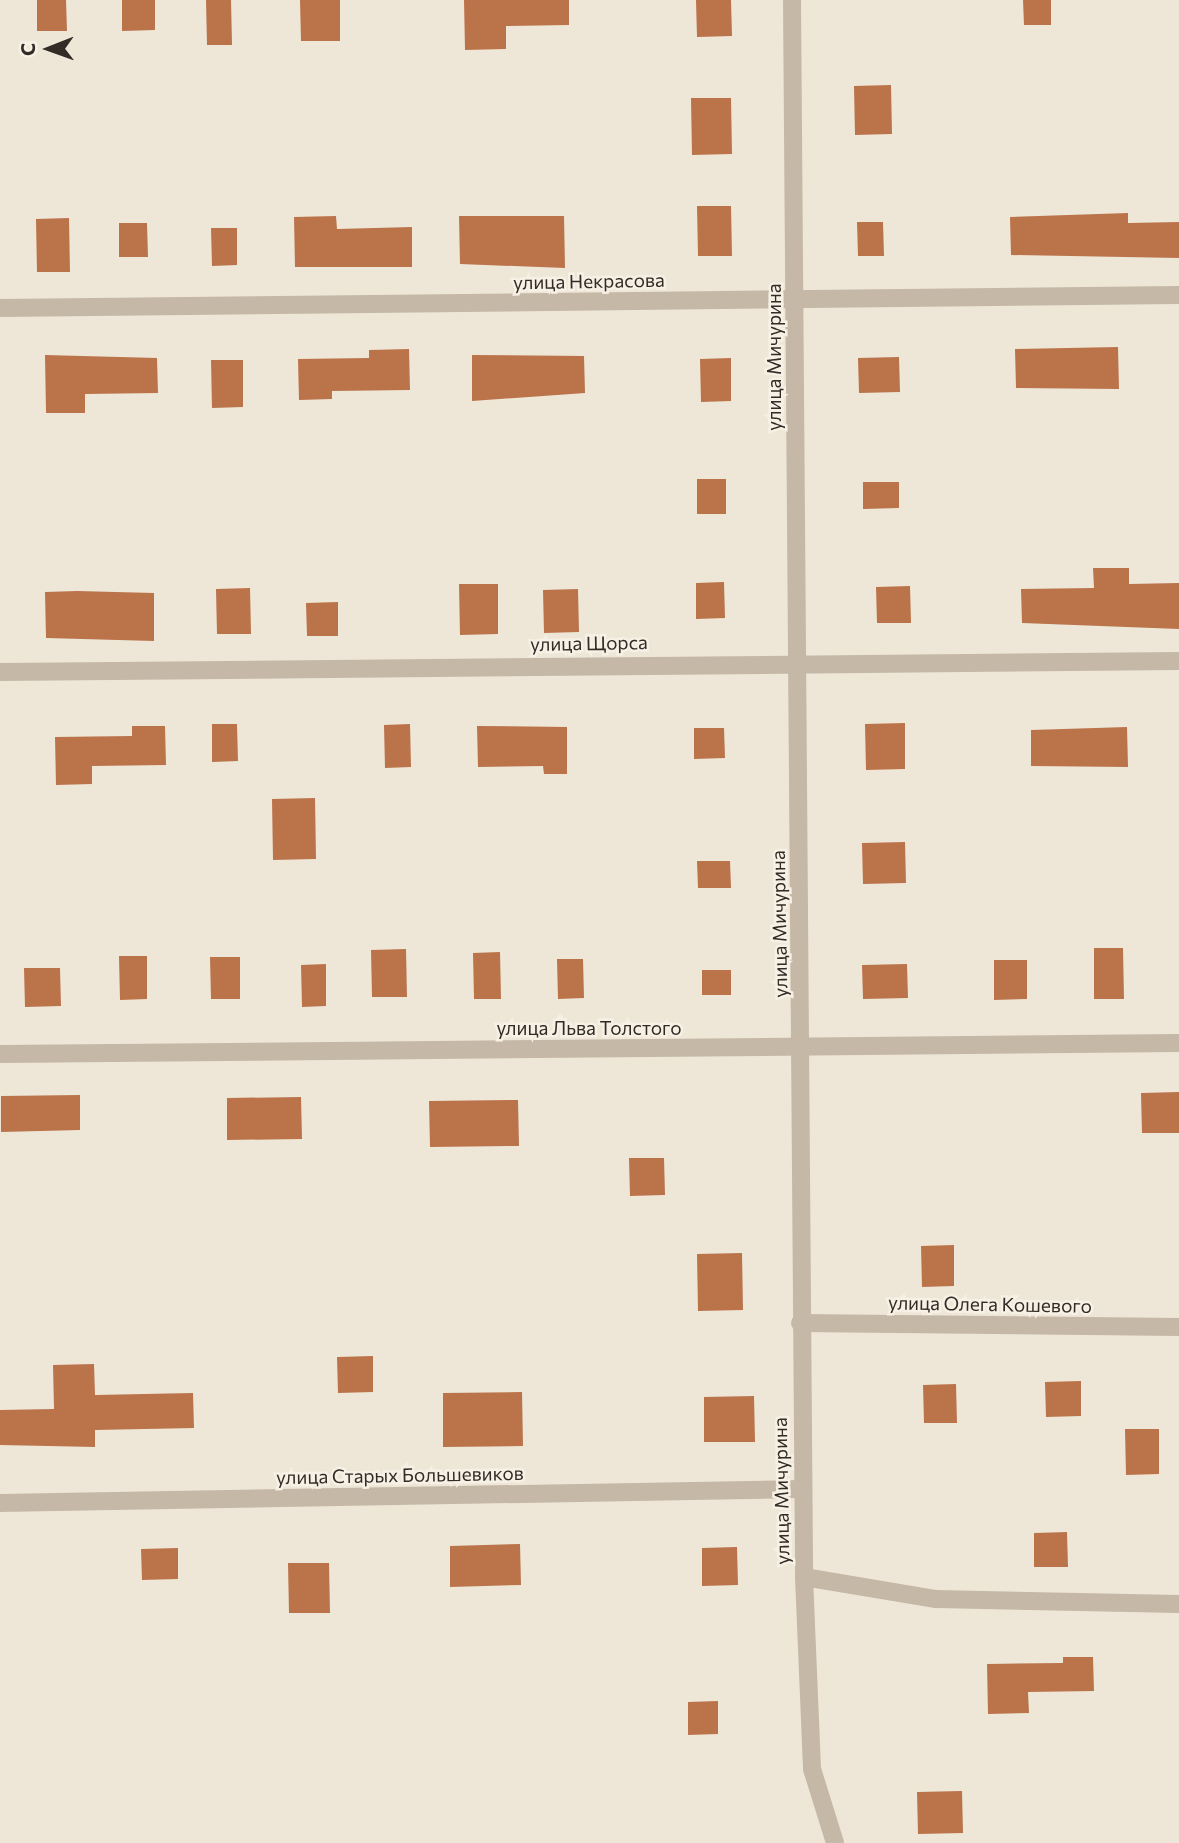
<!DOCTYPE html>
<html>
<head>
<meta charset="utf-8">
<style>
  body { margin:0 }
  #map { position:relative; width:1179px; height:1843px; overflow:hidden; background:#eee7d8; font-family:Commissioner,sans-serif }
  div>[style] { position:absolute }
  .building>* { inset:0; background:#bb734a }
  .minor>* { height:18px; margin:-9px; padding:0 9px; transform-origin:9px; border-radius:9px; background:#c5b8a6 }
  span { translate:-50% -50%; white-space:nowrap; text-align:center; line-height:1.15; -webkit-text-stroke:5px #f7f0e4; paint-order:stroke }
  .street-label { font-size:19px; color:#322b26 }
  .north { position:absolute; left:14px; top:14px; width:70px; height:70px; -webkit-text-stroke:5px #f7f0e4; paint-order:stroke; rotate:269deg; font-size:19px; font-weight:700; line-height:28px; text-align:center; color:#322b26 }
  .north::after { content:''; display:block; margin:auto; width:24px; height:32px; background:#322b26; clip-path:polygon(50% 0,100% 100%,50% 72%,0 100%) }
</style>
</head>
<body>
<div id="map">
  <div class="building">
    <div style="clip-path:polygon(37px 0,66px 0,67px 31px,37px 31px)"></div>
    <div style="clip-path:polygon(122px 0,155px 0,155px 30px,122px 31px)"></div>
    <div style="clip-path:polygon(206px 0,231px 0,232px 45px,207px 45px)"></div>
    <div style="clip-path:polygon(300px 0,340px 0,340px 41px,301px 41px)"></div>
    <div style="clip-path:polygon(464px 0,569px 0,569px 25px,506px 26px,506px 49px,465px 50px)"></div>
    <div style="clip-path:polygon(696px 0,731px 0,732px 36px,697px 37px)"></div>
    <div style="clip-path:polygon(1023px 0,1051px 0,1051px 25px,1024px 25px)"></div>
    <div style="clip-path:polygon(891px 85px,892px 134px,855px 135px,854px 86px)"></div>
    <div style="clip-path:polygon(691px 98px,731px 98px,732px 154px,692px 155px)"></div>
    <div style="clip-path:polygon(697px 206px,731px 206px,732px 256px,698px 256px)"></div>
    <div style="clip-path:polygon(1128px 213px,1128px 223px,1179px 222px,1179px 258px,1011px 255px,1010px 217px)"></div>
    <div style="clip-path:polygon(336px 216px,337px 229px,412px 227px,412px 267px,295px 267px,294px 217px)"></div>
    <div style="clip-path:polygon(459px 216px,564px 216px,565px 268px,460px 264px)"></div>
    <div style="clip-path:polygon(69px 218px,70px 272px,37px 272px,36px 219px)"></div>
    <div style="clip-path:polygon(857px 222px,883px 222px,884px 256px,858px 256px)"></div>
    <div style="clip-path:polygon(119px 223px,147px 223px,148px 257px,119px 257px)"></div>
    <div style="clip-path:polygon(211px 228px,237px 228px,237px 265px,212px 266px)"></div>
    <div style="clip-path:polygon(1118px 347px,1119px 389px,1016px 388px,1015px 349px)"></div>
    <div style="clip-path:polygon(409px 349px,410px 390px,332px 391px,332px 399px,299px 400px,298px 359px,369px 358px,369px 350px)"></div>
    <div style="clip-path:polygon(45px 355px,157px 358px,158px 393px,85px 394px,85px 413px,46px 413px)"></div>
    <div style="clip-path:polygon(472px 355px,584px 356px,585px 393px,472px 401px)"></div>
    <div style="clip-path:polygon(899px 357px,900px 392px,859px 393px,858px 358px)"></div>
    <div style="clip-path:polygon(731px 358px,731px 401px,701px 402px,700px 359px)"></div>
    <div style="clip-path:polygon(211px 360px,243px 360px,243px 407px,212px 408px)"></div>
    <div style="clip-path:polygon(697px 479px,726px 479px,726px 514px,697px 514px)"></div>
    <div style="clip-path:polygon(863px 482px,899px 482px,899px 508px,863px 509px)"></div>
    <div style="clip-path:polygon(1093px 568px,1129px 568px,1129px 584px,1179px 583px,1179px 629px,1022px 623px,1021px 589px,1094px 588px)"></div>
    <div style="clip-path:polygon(724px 582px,725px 618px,696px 619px,696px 583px)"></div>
    <div style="clip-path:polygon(459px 584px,498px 584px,498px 634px,460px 635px)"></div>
    <div style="clip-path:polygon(910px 586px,911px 623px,877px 623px,876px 587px)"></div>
    <div style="clip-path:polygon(250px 588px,251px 634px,217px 634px,216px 589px)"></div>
    <div style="clip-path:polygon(578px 589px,579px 632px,544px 633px,543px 590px)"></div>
    <div style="clip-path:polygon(77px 591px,154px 593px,154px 641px,46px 638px,45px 592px)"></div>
    <div style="clip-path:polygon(338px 602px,338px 636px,307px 636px,306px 603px)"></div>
    <div style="clip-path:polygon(905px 723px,905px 769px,866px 770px,865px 724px)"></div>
    <div style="clip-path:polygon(212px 724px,237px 724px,238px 761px,212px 762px)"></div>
    <div style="clip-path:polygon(410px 724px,411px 767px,385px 768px,384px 725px)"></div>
    <div style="clip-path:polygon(132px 726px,165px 726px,166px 765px,92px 766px,92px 784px,56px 785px,55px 737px,132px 736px)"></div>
    <div style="clip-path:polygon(477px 726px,567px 727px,567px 774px,544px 774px,543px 766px,478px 767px)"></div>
    <div style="clip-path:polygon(1127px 727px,1128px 767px,1031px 766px,1031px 730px)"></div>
    <div style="clip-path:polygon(694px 728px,724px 728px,725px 758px,694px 759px)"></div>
    <div style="clip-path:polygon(315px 798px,316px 859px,273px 860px,272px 799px)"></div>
    <div style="clip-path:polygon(905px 842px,906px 883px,863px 884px,862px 843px)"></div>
    <div style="clip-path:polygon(697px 861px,730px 861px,731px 888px,698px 888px)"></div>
    <div style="clip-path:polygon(1094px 948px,1123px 948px,1124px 999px,1094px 999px)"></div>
    <div style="clip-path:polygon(406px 949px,407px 997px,372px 997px,371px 950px)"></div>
    <div style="clip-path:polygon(500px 952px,501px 999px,474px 999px,473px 953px)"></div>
    <div style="clip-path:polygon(119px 956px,147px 956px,147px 999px,120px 1000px)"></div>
    <div style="clip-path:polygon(210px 957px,240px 957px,240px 999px,211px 999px)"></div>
    <div style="clip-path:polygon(557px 959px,583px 959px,584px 998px,558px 999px)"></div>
    <div style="clip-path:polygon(994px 960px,1027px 960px,1027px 999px,994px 1000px)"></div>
    <div style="clip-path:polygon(326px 964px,326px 1006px,302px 1007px,301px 965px)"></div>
    <div style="clip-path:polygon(907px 964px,908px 998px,863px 999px,862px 965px)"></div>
    <div style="clip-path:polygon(24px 968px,60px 968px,61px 1006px,25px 1007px)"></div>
    <div style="clip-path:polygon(702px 970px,731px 970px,731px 995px,702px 995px)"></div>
    <div style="clip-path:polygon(1179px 1092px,1179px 1133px,1142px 1133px,1141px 1093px)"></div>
    <div style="clip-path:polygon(80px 1095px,80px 1130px,1px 1132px,1px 1096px)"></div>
    <div style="clip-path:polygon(301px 1097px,302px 1139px,227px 1140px,227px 1098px)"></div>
    <div style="clip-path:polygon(518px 1100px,519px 1146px,430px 1147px,429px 1101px)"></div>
    <div style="clip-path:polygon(629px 1158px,664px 1158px,665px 1195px,630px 1196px)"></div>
    <div style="clip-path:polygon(954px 1245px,954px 1286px,922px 1287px,921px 1246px)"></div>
    <div style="clip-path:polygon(742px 1253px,743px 1310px,698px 1311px,697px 1254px)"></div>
    <div style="clip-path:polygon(373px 1356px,373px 1392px,338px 1393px,337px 1357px)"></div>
    <div style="clip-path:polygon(94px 1364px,95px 1395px,193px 1393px,194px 1428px,95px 1430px,95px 1447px,0 1445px,0 1410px,54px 1409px,53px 1365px)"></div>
    <div style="clip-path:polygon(1081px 1381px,1081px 1416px,1046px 1417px,1045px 1382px)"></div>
    <div style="clip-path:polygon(956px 1384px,957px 1423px,924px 1423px,923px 1385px)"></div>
    <div style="clip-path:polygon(522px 1392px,523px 1446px,443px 1447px,443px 1393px)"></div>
    <div style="clip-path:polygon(754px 1396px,755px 1442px,704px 1442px,704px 1397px)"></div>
    <div style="clip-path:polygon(1125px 1429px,1159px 1429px,1159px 1474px,1126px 1475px)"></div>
    <div style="clip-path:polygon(1067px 1532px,1068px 1567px,1034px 1567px,1034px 1533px)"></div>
    <div style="clip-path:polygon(520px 1544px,521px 1585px,450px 1587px,450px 1546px)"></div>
    <div style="clip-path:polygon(737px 1547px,738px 1585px,702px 1586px,702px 1548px)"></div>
    <div style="clip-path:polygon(178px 1548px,178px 1579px,142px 1580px,141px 1549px)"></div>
    <div style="clip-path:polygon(288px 1563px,329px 1563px,330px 1613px,289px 1613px)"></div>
    <div style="clip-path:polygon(1063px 1657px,1093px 1657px,1094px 1691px,1028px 1692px,1029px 1713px,988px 1714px,987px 1664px,1063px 1663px)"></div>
    <div style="clip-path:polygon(718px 1701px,718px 1734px,688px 1735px,688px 1702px)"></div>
    <div style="clip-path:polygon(962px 1791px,963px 1833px,918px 1834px,917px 1792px)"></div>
  </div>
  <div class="minor">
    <div style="left:792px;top:0;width:1577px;rotate:89.56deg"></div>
    <div style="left:804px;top:1577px;width:192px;rotate:87.6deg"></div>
    <div style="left:812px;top:1769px;width:77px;rotate:72.7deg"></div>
    <div style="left:0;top:308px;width:1179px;rotate:-0.63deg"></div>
    <div style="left:0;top:672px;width:1179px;rotate:-0.53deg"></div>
    <div style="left:0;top:1054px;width:1179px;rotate:-0.53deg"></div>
    <div style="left:800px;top:1323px;width:379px;rotate:0.6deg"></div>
    <div style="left:0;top:1503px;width:802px;rotate:-1deg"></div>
    <div style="left:804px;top:1577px;width:134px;rotate:9.5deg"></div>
    <div style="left:936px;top:1599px;width:243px;rotate:1.2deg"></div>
  </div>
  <div class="street-label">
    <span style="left:589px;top:281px;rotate:-1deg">улица Некрасова</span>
    <span style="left:774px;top:357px;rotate:-90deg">улица Мичурина</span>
    <span style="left:589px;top:643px;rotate:-1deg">улица Щорса</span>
    <span style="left:779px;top:924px;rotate:-91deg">улица Мичурина</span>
    <span style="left:589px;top:1028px">улица Льва Толстого</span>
    <span style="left:990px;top:1304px;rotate:1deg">улица Олега Кошевого</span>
    <span style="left:400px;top:1475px;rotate:-1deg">улица Старых Большевиков</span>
    <span style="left:781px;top:1491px;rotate:-91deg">улица Мичурина</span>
  </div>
  <div class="north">С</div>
</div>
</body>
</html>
